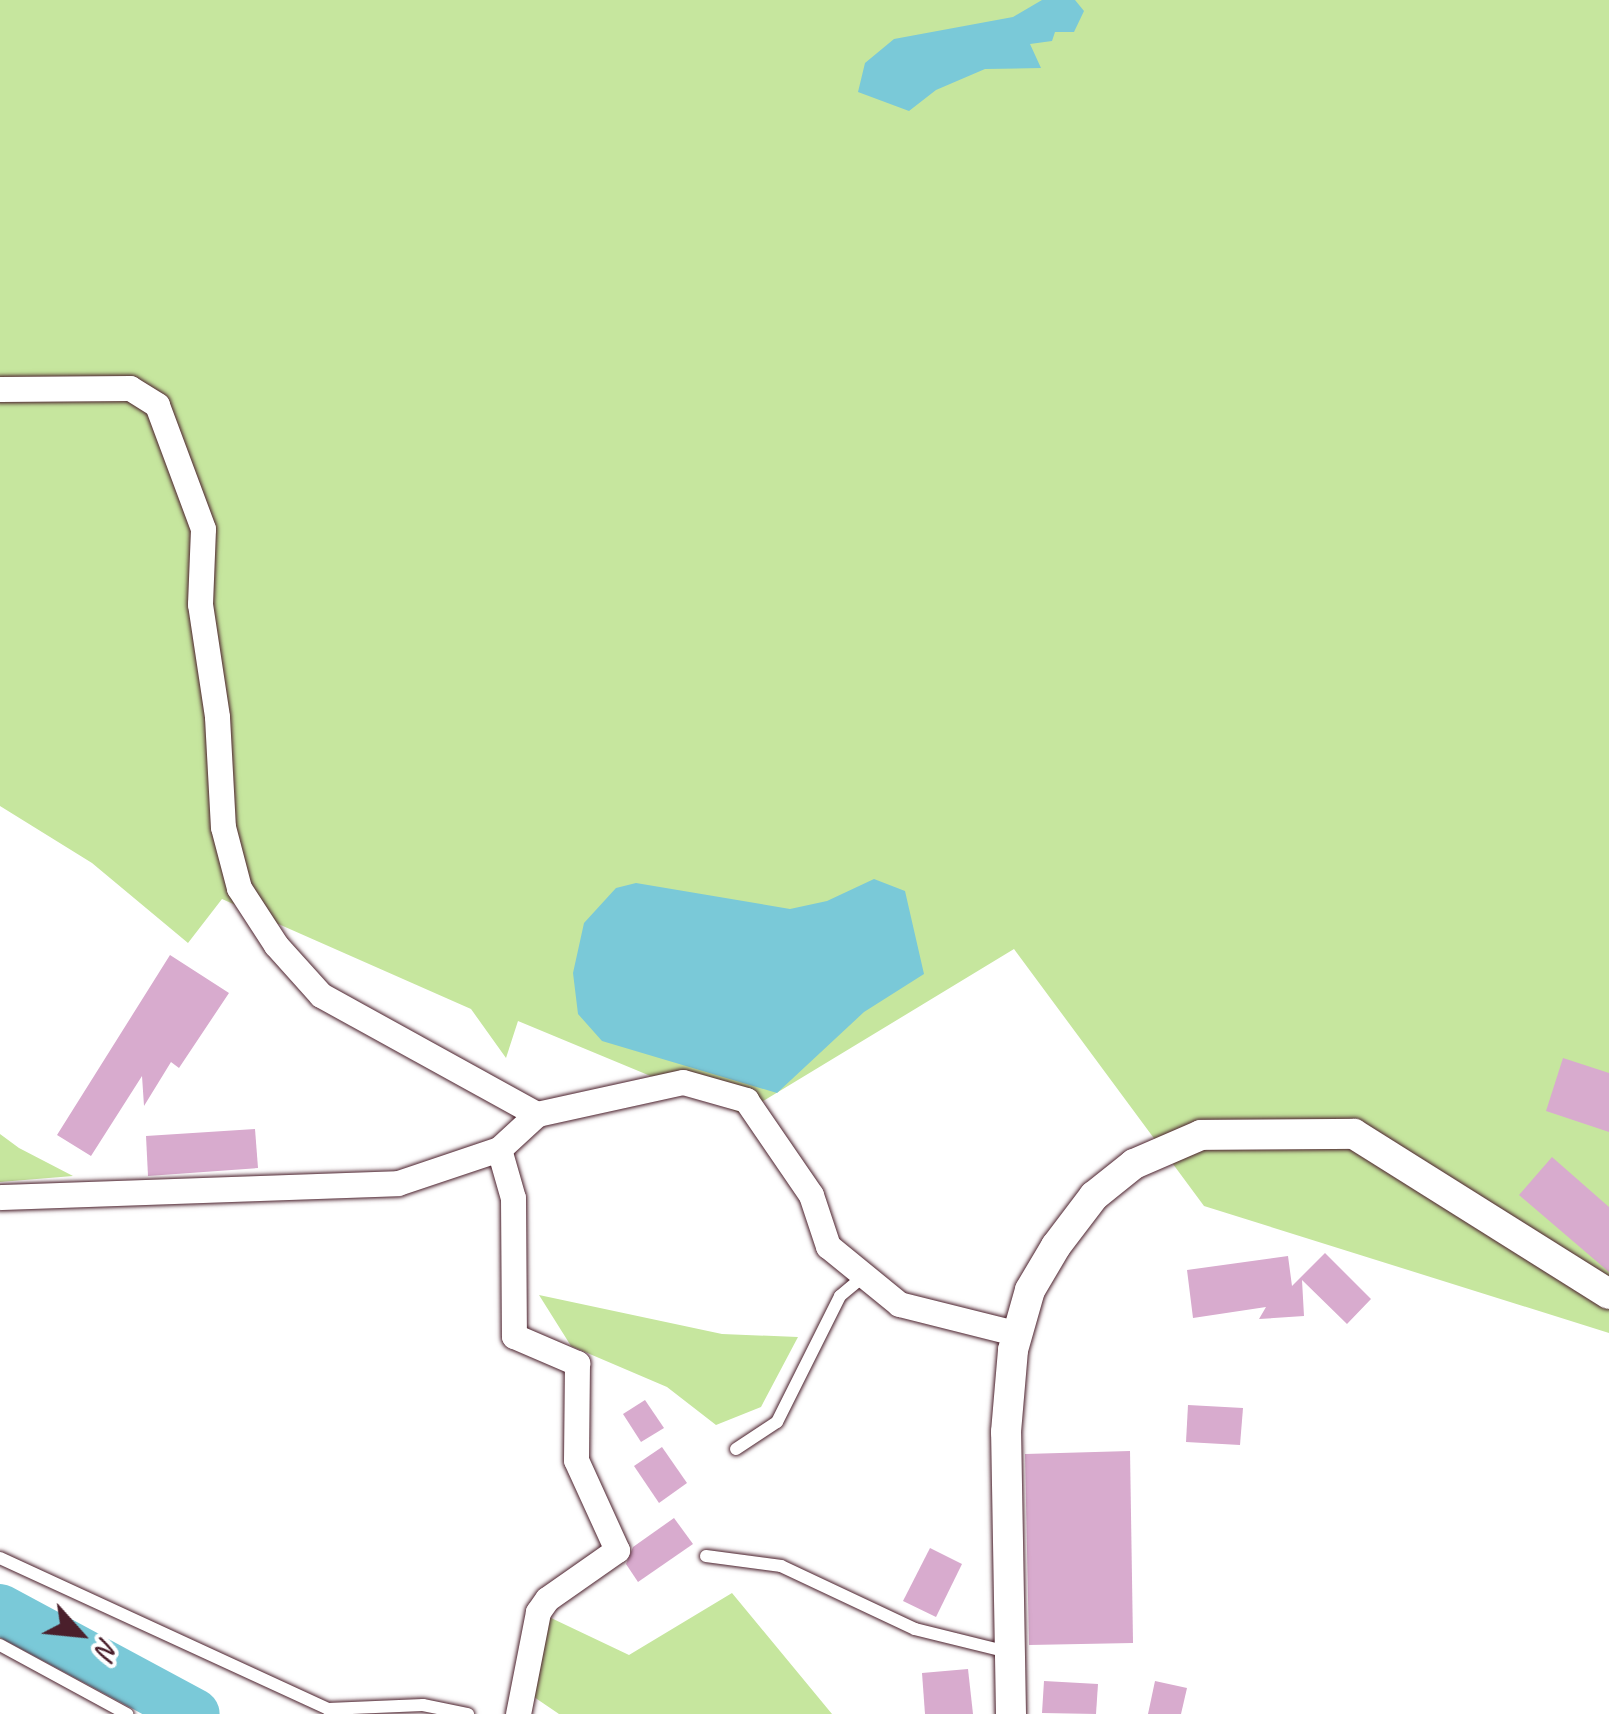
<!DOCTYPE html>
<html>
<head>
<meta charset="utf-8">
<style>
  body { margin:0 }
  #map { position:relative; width:1609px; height:1714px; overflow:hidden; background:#fff; font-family:Caveat,sans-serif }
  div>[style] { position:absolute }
  .green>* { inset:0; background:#c6e69e }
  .water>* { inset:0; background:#7ac9d8 }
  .river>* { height:50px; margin:-25px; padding:0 25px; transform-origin:25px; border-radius:25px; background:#7ac9d8 }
  .building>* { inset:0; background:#d8abce }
  .roads { filter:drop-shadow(0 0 2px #4a1f2b) drop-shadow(0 0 2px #4a1f2b) }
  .service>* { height:12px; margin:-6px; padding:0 6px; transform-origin:6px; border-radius:6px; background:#fff }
  .minor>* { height:25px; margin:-12.5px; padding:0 12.5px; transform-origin:12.5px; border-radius:12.5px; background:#fff }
  .tertiary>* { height:30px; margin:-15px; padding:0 15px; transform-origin:15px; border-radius:15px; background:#fff }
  span { translate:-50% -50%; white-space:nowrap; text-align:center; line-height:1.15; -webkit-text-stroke:8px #fff; paint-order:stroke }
  .north { position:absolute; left:30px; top:1584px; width:100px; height:100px; -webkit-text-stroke:8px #fff; paint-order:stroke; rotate:117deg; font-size:28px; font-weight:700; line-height:40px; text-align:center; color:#4a1f2b }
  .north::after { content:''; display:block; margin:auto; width:35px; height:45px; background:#4a1f2b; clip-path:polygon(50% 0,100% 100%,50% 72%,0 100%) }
</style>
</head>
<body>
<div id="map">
  <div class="green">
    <div style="clip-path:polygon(0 0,1609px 0,1609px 1333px,1204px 1206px,1014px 949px,742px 1114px,518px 1021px,506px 1058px,471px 1009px,222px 899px,188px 943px,92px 863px,0 806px)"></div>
    <div style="clip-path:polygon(0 1134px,19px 1148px,73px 1176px,0 1182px)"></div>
    <div style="clip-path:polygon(539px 1295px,722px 1334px,798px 1337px,761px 1407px,716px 1425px,667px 1387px,571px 1346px)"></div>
    <div style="clip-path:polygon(732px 1593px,832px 1714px,559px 1714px,534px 1697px,549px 1617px,629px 1655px)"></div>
  </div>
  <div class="water">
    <div style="clip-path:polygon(1042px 0,1075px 0,1084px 11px,1074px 32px,1055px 32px,1052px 41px,1030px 44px,1041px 68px,985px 69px,936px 90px,909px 111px,858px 92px,865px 63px,894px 39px,1013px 17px)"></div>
    <div style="clip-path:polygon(874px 879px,905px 891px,924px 974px,864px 1012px,777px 1093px,602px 1041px,578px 1014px,573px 973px,584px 923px,616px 888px,636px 883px,790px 909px,827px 901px)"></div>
  </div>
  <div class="river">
    <div style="left:0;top:1609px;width:221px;rotate:28.3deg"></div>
  </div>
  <div class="building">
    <div style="clip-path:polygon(170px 955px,229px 993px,179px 1068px,171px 1062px,144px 1106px,142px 1076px,91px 1156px,57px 1135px)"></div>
    <div style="clip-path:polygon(1563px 1058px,1609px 1073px,1609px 1132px,1546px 1111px)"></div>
    <div style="clip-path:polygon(255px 1129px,258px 1168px,148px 1176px,146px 1136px)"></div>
    <div style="clip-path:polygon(1552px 1157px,1609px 1207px,1609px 1272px,1519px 1195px)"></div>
    <div style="clip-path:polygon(1325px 1253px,1371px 1299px,1347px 1324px,1302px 1280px,1304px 1316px,1259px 1319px,1266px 1307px,1193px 1318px,1187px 1270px,1288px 1256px,1292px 1286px)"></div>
    <div style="clip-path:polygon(645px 1400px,664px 1428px,641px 1442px,623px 1414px)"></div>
    <div style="clip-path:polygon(1188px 1405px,1243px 1408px,1240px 1445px,1186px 1442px)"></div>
    <div style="clip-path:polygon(662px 1447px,687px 1483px,659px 1503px,634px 1466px)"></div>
    <div style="clip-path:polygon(1130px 1451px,1133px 1643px,1029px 1645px,1025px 1454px)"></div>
    <div style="clip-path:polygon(674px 1518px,693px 1544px,638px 1582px,626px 1564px,633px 1547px)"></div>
    <div style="clip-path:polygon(930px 1548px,962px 1564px,936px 1617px,903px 1601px)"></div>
    <div style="clip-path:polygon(968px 1669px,973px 1714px,925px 1714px,922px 1673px)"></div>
    <div style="clip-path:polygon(1044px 1681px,1098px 1684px,1096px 1714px,1042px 1713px)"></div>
    <div style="clip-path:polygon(1155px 1681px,1187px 1688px,1181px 1714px,1148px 1714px)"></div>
  </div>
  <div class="roads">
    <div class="service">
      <div style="left:736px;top:1449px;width:49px;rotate:-33.4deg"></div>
      <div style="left:777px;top:1422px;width:141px;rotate:-63.4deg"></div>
      <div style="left:840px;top:1296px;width:31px;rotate:-40deg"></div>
      <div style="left:706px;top:1556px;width:76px;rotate:7.6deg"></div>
      <div style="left:781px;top:1566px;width:148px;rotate:25.2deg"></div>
      <div style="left:915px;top:1629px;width:96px;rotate:13.9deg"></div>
      <div style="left:0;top:1558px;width:361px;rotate:24.7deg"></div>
      <div style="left:328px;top:1709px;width:95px;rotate:-2.4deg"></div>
      <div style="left:423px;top:1705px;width:46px;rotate:11.3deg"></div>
      <div style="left:0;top:1645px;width:145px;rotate:28.5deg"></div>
    </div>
    <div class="minor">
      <div style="left:0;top:389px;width:130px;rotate:-0.4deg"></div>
      <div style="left:130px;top:388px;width:32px;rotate:32deg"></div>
      <div style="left:157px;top:405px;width:132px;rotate:69.6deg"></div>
      <div style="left:203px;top:529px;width:75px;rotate:92.3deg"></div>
      <div style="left:200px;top:604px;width:114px;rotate:81.4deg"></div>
      <div style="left:217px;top:717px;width:110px;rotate:86.9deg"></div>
      <div style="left:223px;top:827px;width:63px;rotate:75.3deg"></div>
      <div style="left:239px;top:888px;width:68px;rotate:57deg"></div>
      <div style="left:276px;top:945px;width:67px;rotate:48deg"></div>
      <div style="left:321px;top:995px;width:247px;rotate:28.9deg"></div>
      <div style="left:499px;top:1149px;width:51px;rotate:74.1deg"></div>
      <div style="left:513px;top:1198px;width:138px;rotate:89.6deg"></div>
      <div style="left:514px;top:1336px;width:69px;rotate:23.2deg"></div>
      <div style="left:577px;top:1363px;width:97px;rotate:90.6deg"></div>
      <div style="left:576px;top:1460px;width:99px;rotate:65.5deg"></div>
      <div style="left:617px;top:1550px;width:85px;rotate:145deg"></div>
      <div style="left:547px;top:1599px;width:16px;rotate:125deg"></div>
      <div style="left:538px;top:1612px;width:104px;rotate:101.1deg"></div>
      <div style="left:0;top:1197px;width:398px;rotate:-2deg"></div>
      <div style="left:398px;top:1183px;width:107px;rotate:-18.6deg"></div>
      <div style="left:499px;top:1149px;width:52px;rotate:-42.6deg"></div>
      <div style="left:537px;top:1114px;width:149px;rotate:-12.4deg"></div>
      <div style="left:683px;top:1082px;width:66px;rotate:15.9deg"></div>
      <div style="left:746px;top:1100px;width:115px;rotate:55.6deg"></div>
      <div style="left:811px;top:1195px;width:54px;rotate:71.6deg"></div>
      <div style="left:828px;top:1246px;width:92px;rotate:39.2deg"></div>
      <div style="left:899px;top:1304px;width:123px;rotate:14.1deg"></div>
    </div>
    <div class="tertiary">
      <div style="left:1011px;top:1714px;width:282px;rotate:-91deg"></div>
      <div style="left:1006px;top:1432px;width:82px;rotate:-85.1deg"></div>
      <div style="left:1013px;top:1350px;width:62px;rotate:-74.2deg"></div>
      <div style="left:1030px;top:1290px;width:51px;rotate:-59.4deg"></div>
      <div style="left:1056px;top:1246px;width:63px;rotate:-52.8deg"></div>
      <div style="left:1094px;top:1196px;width:51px;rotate:-38.7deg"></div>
      <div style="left:1134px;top:1164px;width:73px;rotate:-23.4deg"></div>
      <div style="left:1201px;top:1135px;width:153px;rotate:-0.4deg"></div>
      <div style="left:1354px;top:1134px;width:301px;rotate:32.1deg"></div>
    </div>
  </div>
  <div class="north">N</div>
</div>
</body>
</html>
